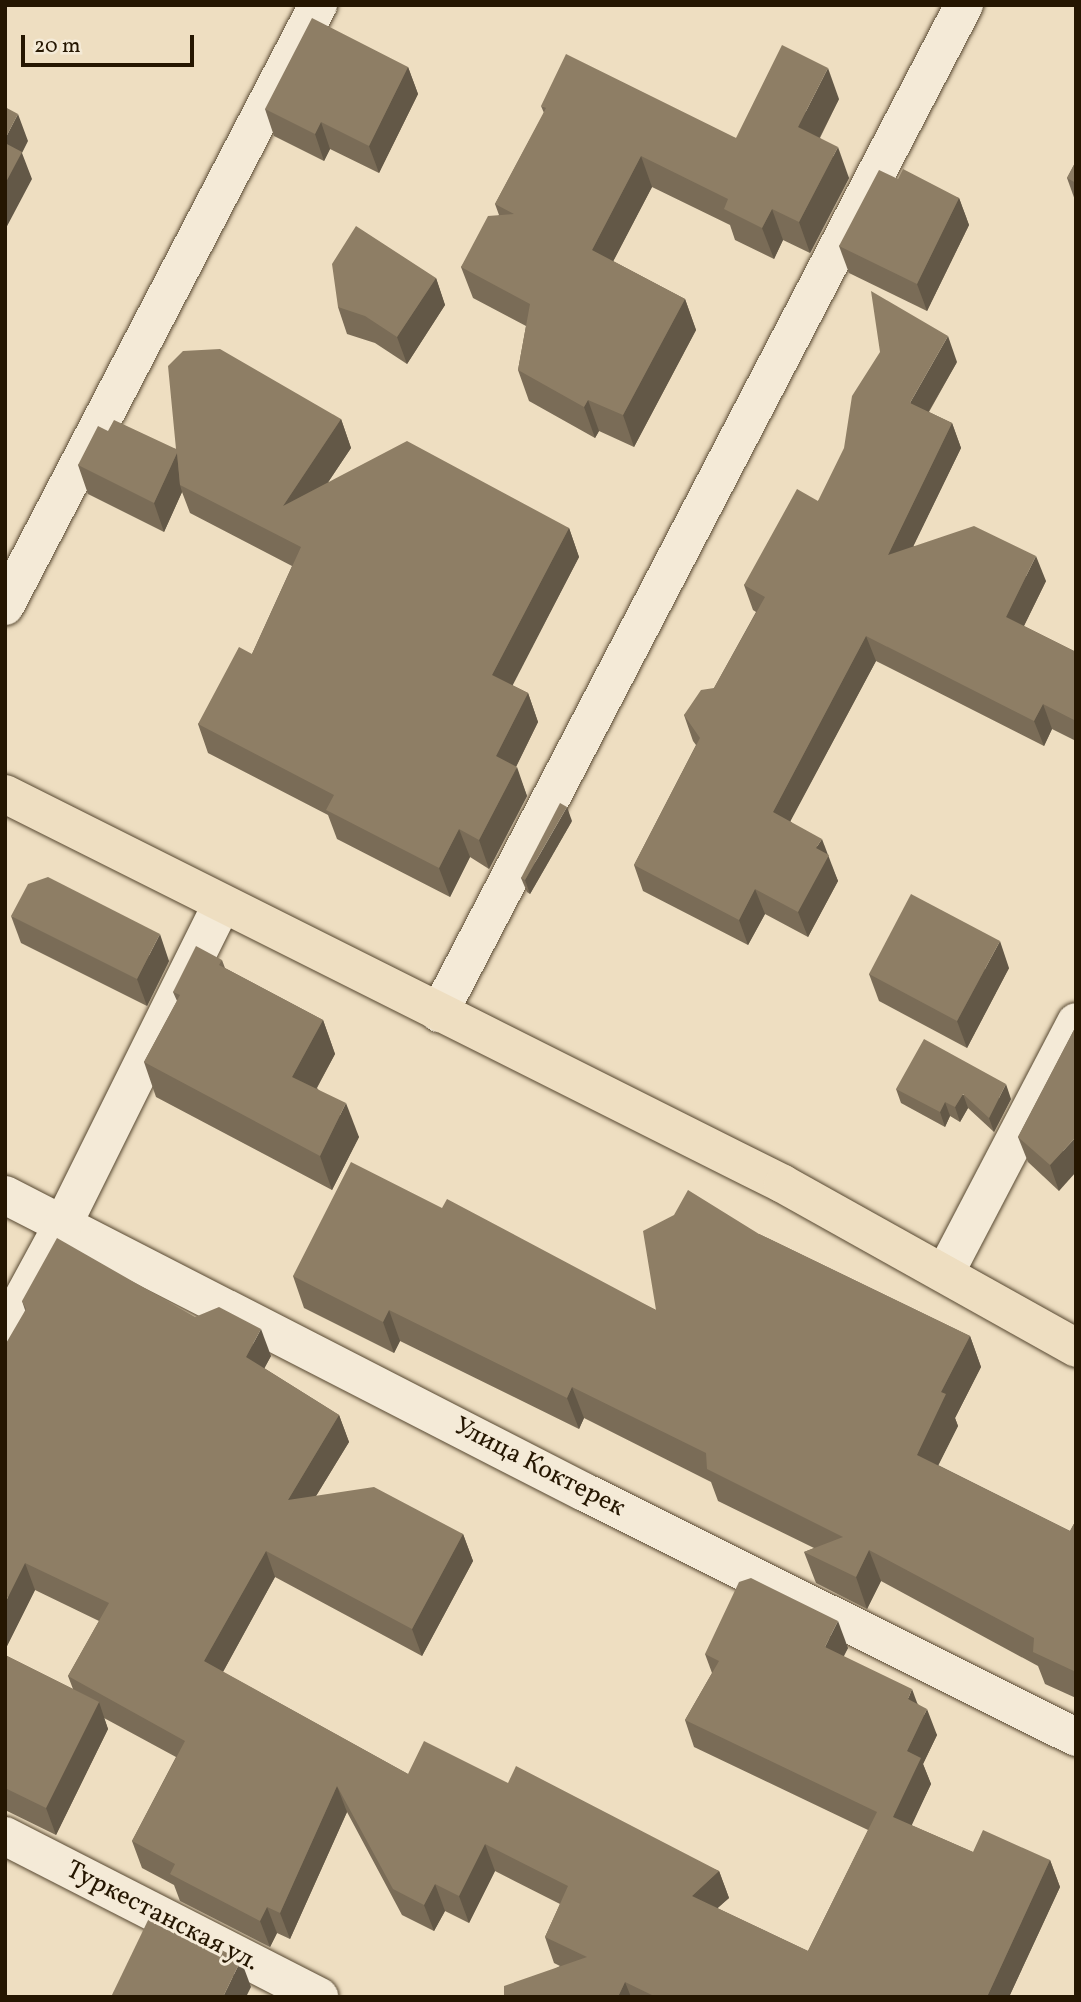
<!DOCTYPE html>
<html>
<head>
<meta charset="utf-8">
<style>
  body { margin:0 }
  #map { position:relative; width:1081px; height:2002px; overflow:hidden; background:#eedec1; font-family:Vollkorn,serif }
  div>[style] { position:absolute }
  .roads { filter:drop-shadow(0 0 2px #574831) drop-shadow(0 0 2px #574831) }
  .minor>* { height:38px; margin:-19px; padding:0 19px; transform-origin:19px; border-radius:19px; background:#f4ead7 }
  .major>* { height:38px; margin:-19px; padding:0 19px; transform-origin:19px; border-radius:19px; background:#eedec1 }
  .wall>* { inset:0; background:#7a6c57 }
  .shaded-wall>* { inset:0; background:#635847 }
  .building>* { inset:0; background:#8e7e65 }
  span { translate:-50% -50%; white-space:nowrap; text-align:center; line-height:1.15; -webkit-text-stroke:6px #f4ead7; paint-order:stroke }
  .street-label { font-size:26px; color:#251601 }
  .frame { position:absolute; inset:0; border:7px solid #251601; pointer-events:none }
  .scale { position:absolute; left:21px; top:35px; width:173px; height:32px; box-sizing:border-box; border:4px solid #251601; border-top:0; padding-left:9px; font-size:21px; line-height:24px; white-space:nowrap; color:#251601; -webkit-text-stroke:5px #f4ead7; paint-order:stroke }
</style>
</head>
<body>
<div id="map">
  <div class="roads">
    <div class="minor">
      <div style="left:5px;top:606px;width:678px;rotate:-62.49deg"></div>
      <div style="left:439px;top:1013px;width:1137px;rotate:-62.49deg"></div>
      <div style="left:5px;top:1195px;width:651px;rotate:27.16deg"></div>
      <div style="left:584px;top:1492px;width:550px;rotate:26.47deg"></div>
      <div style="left:945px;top:1273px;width:283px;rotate:-62.4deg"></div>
      <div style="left:5px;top:1331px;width:122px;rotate:-61.5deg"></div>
      <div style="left:63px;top:1224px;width:357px;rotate:-63.6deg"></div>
      <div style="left:5px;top:1836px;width:353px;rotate:27.1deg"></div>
    </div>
    <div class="major">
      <div style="left:5px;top:794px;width:870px;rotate:26.62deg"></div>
      <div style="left:783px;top:1184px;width:336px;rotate:29.2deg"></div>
    </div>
  </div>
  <div class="wall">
    <div style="clip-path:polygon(408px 67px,418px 94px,379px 173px,330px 149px,324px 161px,274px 136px,265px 109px)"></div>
    <div style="clip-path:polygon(839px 99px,820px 138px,849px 178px,810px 253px,783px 240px,774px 259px,735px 240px,730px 225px,652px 187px,613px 261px,685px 299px,696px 330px,634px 447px,599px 431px,595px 438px,529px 401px,518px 370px,526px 326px,473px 298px,461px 267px,499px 215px,495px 204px,544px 113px,541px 106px,736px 138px)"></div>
    <div style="clip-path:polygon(1076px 161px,1076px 203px,1067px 178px)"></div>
    <div style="clip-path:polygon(898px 179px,959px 198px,969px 225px,927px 311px,849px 273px,839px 246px)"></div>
    <div style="clip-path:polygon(436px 278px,445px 305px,407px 364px,375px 343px,347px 334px,338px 307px)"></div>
    <div style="clip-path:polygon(957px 362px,929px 412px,952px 423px,961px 448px,913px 546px,1046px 581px,1024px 626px,1076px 652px,1076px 741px,1052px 729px,1044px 746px,876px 661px,790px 821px,827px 855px,838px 881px,808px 937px,765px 914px,748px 945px,643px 891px,634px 865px,696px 745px,693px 741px,684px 715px,714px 688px,756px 612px,753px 610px,744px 585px,818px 501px)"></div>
    <div style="clip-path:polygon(341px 419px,351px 448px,328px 482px,569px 528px,579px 557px,512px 685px,528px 693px,538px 722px,516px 767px,527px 796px,489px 869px,470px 857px,450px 897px,337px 839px,328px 815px,208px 753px,198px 724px,252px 654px,292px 566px,190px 513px,182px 492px,164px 532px,88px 494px,78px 465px,108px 431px,176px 449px)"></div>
    <div style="clip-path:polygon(572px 821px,530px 894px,527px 892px,521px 878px)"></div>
    <div style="clip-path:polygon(11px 916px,169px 961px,147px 1006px,21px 943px)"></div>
    <div style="clip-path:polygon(222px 960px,225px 968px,323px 1020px,335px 1054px,317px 1088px,359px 1137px,332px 1190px,156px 1097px,144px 1062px,177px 1001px,173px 992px)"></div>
    <div style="clip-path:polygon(1009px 968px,967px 1048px,879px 1001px,869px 974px)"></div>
    <div style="clip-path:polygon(1076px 1026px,1059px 1191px,1028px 1162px,1018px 1137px)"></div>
    <div style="clip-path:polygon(896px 1089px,1011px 1099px,994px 1132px,968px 1108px,960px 1122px,950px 1116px,945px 1127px,901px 1103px)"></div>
    <div style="clip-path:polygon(442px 1208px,656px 1310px,759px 1234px,970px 1336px,981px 1367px,955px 1418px,958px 1426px,938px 1465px,1070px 1531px,1076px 1520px,1076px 1698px,1045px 1684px,1038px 1666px,881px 1581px,867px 1609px,816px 1583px,804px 1552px,814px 1548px,718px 1501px,711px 1482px,584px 1418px,579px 1429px,400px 1341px,394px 1353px,304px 1308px,293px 1276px)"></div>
    <div style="clip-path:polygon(22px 1301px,195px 1317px,271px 1356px,264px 1368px,339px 1415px,349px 1442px,316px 1496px,463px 1534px,473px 1561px,422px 1656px,275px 1577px,223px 1672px,408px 1774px,508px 1783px,719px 1871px,729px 1898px,717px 1908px,808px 1951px,868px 1830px,694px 1747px,685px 1720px,712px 1673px,705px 1654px,848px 1648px,843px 1656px,918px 1704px,937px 1735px,923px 1764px,931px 1784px,911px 1825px,973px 1852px,1050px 1860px,1060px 1887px,1009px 1997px,504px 1997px,560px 1966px,554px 1963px,545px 1937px,560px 1904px,495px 1871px,469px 1923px,445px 1911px,434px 1931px,402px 1915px,347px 1812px,290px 1939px,277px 1933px,270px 1947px,180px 1901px,174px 1885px,142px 1868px,132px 1841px,176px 1757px,104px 1718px,108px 1729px,56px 1835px,5px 1810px,5px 1655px,73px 1689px,68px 1676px,99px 1621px,35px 1590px,5px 1650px,25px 1310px)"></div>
  </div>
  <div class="shaded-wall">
    <div style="clip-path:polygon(408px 67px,418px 94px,379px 173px,369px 146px)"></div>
    <div style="clip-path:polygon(828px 68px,839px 99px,809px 158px,798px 127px)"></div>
    <div style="clip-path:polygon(18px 114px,28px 141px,22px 153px,32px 179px,5px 230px,5px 139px)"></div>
    <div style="clip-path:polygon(321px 122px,330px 149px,324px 161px,315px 134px)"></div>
    <div style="clip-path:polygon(838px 147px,849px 178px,810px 253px,799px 222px)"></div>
    <div style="clip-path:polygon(641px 156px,652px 187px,603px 281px,592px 250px)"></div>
    <div style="clip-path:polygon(959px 198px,969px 225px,927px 311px,917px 284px)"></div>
    <div style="clip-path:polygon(772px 209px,783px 240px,774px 259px,762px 228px)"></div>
    <div style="clip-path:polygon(436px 278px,445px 305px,407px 364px,397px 337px)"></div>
    <div style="clip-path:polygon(685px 299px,696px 330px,634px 447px,623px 415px)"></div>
    <div style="clip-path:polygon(948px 336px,957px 362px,919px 428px,910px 403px)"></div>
    <div style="clip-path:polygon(588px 400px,599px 431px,595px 438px,584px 407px)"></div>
    <div style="clip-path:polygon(341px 419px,351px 448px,293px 535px,283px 506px)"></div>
    <div style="clip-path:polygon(952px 423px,961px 448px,897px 580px,888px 555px)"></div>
    <div style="clip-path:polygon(177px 453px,180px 485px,182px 492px,164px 532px,154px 503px)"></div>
    <div style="clip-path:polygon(569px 528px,579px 557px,503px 704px,492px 675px)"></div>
    <div style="clip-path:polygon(1036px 556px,1046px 581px,1016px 642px,1006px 617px)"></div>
    <div style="clip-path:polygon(866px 636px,876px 661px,782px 837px,773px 812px)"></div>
    <div style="clip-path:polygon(528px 693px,538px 722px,507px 785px,496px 756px)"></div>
    <div style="clip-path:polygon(1043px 704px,1052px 729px,1044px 746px,1034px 721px)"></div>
    <div style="clip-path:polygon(517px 767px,527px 796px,489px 869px,479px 840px)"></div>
    <div style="clip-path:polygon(567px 807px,572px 821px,530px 894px,525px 880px)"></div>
    <div style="clip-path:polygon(459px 829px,470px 857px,450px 897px,439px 868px)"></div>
    <div style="clip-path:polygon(822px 839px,838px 881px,808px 937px,798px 912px,816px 848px)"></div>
    <div style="clip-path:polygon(755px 889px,765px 914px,748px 945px,739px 920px)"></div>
    <div style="clip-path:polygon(160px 934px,169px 961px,147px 1006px,137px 979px)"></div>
    <div style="clip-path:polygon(1000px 941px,1009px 968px,967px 1048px,957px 1021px)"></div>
    <div style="clip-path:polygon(323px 1020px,335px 1054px,304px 1111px,292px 1077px)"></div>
    <div style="clip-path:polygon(1006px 1084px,1011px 1099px,994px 1132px,989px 1118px)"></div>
    <div style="clip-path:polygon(963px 1094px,968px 1108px,960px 1122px,955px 1107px)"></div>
    <div style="clip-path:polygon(945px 1102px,950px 1116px,945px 1127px,940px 1112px)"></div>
    <div style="clip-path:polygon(346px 1103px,359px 1137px,332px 1190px,320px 1156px)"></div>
    <div style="clip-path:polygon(1076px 1137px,1076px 1172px,1059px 1191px,1050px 1165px)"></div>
    <div style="clip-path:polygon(389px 1310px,400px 1341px,394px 1353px,383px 1322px)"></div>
    <div style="clip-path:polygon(261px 1329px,271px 1356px,256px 1384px,246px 1357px)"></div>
    <div style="clip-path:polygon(970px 1336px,981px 1367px,955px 1418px,958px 1426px,928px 1486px,917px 1455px,941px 1392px)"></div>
    <div style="clip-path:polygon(572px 1387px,584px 1418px,579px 1429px,567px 1398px)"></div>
    <div style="clip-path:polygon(339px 1415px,349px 1442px,297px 1527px,288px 1500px)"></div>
    <div style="clip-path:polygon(463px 1534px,473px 1561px,422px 1656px,412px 1629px)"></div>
    <div style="clip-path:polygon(869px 1550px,881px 1581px,867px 1609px,856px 1577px)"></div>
    <div style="clip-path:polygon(266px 1551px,275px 1577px,214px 1688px,204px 1661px)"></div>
    <div style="clip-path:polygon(25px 1563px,35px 1590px,5px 1650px,5px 1603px)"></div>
    <div style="clip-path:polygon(838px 1621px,848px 1648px,835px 1674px,825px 1647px)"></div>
    <div style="clip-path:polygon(912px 1689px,922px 1716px,908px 1699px)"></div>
    <div style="clip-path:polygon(99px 1702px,108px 1729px,56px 1835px,46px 1808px)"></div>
    <div style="clip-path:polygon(927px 1709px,937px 1735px,923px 1764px,931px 1784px,903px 1844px,893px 1817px,907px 1751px)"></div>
    <div style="clip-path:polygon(337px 1786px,347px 1812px,290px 1939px,280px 1913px)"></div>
    <div style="clip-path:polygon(485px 1844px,495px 1871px,469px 1923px,459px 1896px)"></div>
    <div style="clip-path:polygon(1050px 1860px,1060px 1887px,1009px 1997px,987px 1997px)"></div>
    <div style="clip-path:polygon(719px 1871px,729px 1898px,701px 1923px,692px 1896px)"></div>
    <div style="clip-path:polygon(435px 1884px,445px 1911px,434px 1931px,424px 1905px)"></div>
    <div style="clip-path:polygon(267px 1907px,277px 1933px,270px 1947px,260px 1921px)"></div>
    <div style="clip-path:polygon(241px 1960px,251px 1987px,246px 1997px,223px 1997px)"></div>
    <div style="clip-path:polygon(625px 1982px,631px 1997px,618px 1997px)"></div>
  </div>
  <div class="building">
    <div style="clip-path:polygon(312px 18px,408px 67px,369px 146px,321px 122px,315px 134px,265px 109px)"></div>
    <div style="clip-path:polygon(782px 45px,828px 68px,798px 127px,838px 147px,799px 222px,772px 209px,762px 228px,724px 209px,728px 199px,641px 156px,592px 250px,685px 299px,623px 415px,588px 400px,584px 407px,518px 370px,530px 304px,461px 267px,488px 216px,514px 214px,495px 204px,546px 108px,541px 106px,566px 54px,736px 138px)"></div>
    <div style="clip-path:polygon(5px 107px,18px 114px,5px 139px)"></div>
    <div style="clip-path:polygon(5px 143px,22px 152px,5px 184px)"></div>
    <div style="clip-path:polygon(1076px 161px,1076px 183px,1067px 178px)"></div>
    <div style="clip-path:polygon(903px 169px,959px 198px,917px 284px,839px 246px,879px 170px,898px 179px)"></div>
    <div style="clip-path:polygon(356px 226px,436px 278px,397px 337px,365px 316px,338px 307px,332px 264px)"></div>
    <div style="clip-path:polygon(871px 291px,948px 336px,910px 403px,952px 423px,888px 555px,974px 526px,1036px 556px,1006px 617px,1076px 652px,1076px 721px,1043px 704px,1034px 721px,866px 636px,773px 812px,822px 839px,816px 848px,829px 855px,798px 912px,755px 889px,739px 920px,634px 865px,700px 738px,684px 715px,701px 690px,714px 688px,765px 597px,744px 585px,797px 489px,818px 501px,844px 448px,852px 396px,880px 352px)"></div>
    <div style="clip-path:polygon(220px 349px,341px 419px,283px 506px,407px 441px,569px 528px,492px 675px,528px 693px,496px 756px,517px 767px,479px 840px,459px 829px,439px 868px,326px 810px,334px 795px,198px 724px,239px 647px,252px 654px,301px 547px,180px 485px,177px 453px,154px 503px,78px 465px,98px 426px,108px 431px,114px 420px,176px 449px,168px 366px,183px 351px)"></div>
    <div style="clip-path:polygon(560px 803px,567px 807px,525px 880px,521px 878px)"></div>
    <div style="clip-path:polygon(48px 877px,160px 934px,137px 979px,11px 916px,28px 884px)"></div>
    <div style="clip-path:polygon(911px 894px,1000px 941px,957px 1021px,869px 974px)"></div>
    <div style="clip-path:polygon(196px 946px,222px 960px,219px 965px,323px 1020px,292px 1077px,346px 1103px,320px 1156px,144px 1062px,180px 995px,173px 992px)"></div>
    <div style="clip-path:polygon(1076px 1026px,1076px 1137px,1050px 1165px,1018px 1137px)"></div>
    <div style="clip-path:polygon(924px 1039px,1006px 1084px,989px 1118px,963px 1094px,955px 1107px,945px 1102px,940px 1112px,896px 1089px)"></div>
    <div style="clip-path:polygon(351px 1162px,442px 1208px,447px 1199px,656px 1310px,643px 1231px,674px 1215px,688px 1190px,759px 1234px,970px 1336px,941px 1392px,946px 1394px,917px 1455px,1070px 1531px,1076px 1520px,1076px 1672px,1033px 1652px,1034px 1638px,869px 1550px,856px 1577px,804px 1552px,843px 1537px,707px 1469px,706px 1453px,572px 1387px,567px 1398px,389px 1310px,383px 1322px,293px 1276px)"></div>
    <div style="clip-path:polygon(57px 1238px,195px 1317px,219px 1307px,261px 1329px,246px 1357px,339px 1415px,288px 1500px,374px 1487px,463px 1534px,412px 1629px,266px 1551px,204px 1661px,408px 1774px,424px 1741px,508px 1783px,516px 1766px,719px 1871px,692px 1896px,808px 1951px,877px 1812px,685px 1720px,719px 1661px,705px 1654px,739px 1582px,751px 1578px,838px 1621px,825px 1647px,912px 1689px,908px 1699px,927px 1709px,907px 1751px,921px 1758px,893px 1817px,973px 1852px,983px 1830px,1050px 1860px,987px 1997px,656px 1997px,625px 1982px,618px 1997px,504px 1997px,504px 1986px,587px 1957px,545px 1937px,568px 1886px,485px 1844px,459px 1896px,435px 1884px,424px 1905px,393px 1889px,337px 1786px,280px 1913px,267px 1907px,260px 1921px,170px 1874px,175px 1864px,132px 1841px,185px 1741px,68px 1676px,109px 1603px,25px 1563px,5px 1603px,5px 1345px,26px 1309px,22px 1301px)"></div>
    <div style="clip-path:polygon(5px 1655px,99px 1702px,46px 1808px,5px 1788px)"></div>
    <div style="clip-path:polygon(151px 1914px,241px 1960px,223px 1997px,111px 1997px)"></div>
  </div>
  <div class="street-label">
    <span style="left:539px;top:1468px;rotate:27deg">Улица Коктерек</span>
    <span style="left:162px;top:1917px;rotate:27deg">Туркестанская ул.</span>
  </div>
  <div class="frame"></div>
  <div class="scale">20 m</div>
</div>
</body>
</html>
